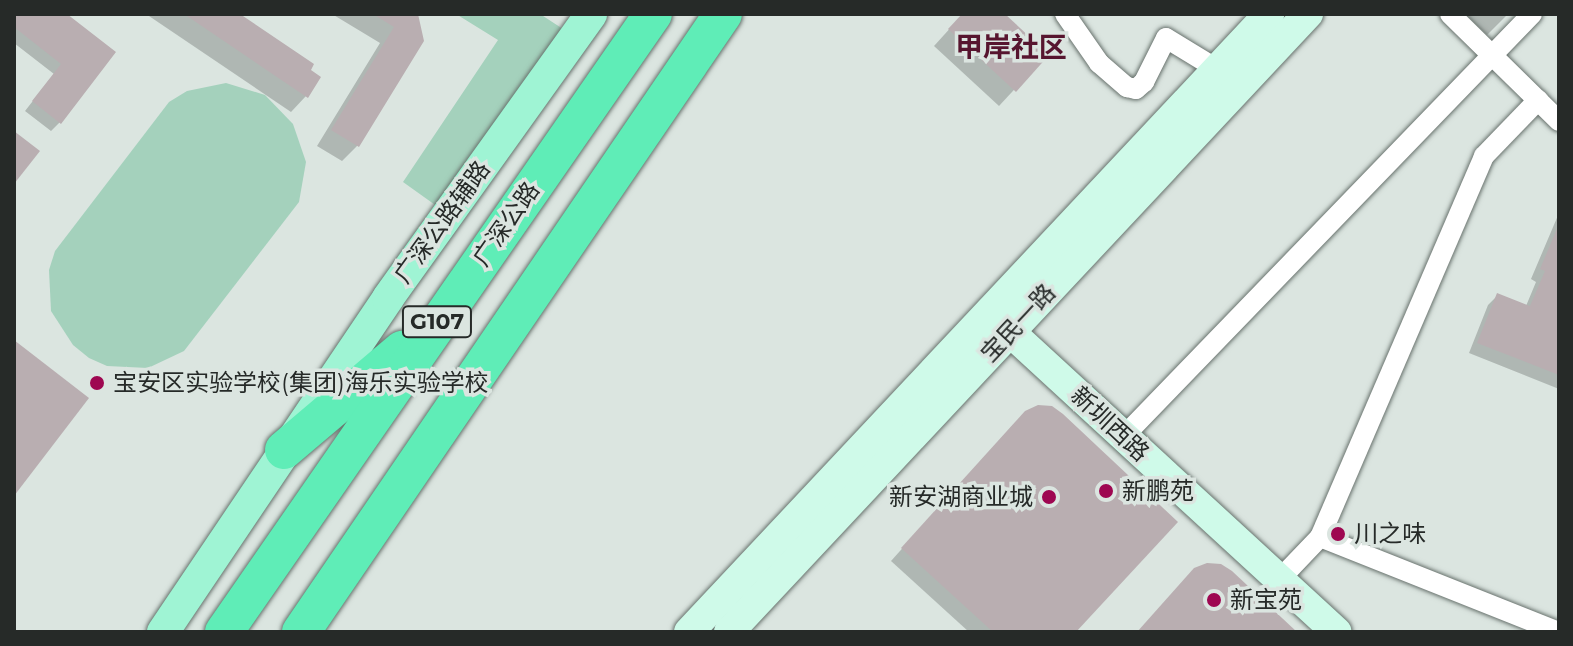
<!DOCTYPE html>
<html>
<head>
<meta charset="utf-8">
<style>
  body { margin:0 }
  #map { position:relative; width:1573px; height:646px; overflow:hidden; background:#dbe5e0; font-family:Montserrat,"Noto Sans SC",sans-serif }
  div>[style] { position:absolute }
  .green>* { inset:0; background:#a4d1bc }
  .shadow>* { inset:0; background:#0003 }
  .building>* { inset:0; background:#b9aeb1 }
  .roads { filter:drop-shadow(0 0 2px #68726d) drop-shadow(0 0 2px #68726d) }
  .street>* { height:20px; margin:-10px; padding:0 10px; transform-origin:10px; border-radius:10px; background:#fff }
  .secondary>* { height:30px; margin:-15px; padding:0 15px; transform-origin:15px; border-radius:15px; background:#cffae9 }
  .primary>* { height:32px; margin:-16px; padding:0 16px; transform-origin:16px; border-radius:16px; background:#9ff4d4 }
  .highway>* { height:38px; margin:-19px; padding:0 19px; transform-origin:19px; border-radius:19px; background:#5fedb7 }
  .dots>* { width:22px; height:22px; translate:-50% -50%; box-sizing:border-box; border:4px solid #dbe5e0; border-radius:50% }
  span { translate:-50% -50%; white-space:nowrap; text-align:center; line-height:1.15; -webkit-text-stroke:7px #dbe5e0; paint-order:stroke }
  .shield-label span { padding:2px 6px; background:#dbe5e0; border:2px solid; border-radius:6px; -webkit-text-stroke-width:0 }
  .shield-label { font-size:22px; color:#262a28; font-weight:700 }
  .street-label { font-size:24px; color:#262a28 }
  .poi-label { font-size:24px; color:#262a28 }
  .left { translate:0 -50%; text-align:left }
  .right { translate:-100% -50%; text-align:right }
  .quarter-label { font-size:28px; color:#57152f; font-weight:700 }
  .frame { position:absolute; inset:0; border:16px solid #262a28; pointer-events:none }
</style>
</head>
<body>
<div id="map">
  <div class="green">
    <div style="clip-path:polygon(456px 14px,540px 14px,563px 29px,438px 207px,403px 182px,498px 40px)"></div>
    <div style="clip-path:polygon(226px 83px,265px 95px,293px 124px,306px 162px,299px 202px,184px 351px,148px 368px,107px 366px,89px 358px,73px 345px,51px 311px,49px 270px,55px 251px,169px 102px,187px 91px)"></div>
  </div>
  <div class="shadow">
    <div style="clip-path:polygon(14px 14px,64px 14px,60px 122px,51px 131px,25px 111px,54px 74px,14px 43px)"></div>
    <div style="clip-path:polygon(146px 14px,237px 14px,306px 96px,291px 112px)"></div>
    <div style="clip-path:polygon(332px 14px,416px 14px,357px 146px,342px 161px,317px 146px,380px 43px)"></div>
    <div style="clip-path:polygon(963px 14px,1002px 14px,1046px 55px,999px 106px,934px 46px)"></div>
    <div style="clip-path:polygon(1465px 14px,1508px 14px,1487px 35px)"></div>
    <div style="clip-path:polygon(1559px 213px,1559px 389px,1469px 353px,1488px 305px,1498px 295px,1526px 306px,1536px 282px,1531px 279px)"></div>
    <div style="clip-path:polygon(1013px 425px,1073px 632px,969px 632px,891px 561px)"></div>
  </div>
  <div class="building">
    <div style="clip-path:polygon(14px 14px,67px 14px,116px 52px,61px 124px,32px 101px,61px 64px,14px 27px)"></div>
    <div style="clip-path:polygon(184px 14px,240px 14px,314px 64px,311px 70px,321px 77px,308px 98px)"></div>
    <div style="clip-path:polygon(373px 14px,418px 14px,424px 41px,359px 147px,331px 130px,394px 27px)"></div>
    <div style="clip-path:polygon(962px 14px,1005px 14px,1049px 55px,1016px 92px,948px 29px)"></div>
    <div style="clip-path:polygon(14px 131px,40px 151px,14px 184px)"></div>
    <div style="clip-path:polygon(1559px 224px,1559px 375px,1477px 343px,1497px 293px,1530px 306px,1545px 271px,1540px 269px)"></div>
    <div style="clip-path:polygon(14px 340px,89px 398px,14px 496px)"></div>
    <div style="clip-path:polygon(1038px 405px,1052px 406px,1063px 414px,1178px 522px,1076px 632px,993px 632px,901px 548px,1025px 411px)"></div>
    <div style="clip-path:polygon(1207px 563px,1221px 564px,1232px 571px,1297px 632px,1137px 632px,1194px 568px)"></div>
  </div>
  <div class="roads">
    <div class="street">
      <div style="left:1065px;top:14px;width:60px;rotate:55.2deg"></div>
      <div style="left:1099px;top:63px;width:37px;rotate:41deg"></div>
      <div style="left:1127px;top:87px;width:9px;rotate:13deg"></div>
      <div style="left:1136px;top:89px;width:11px;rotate:-41deg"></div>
      <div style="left:1144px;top:82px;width:49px;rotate:-63.4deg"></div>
      <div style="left:1166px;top:38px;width:60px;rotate:31.3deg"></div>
      <div style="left:1450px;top:14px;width:153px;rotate:44.5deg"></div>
      <div style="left:1124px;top:436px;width:587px;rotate:-45.97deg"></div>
      <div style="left:1320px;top:537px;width:257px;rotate:21.7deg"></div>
      <div style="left:1279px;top:580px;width:59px;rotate:-46.4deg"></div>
      <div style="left:1320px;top:537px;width:415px;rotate:-66.7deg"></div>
      <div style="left:1484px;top:156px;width:78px;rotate:-46deg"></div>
    </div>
    <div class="secondary">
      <div style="left:995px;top:318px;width:464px;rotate:42.6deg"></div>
      <div style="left:689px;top:632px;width:848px;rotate:-46.82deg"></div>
      <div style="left:729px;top:632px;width:847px;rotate:-46.87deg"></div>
    </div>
    <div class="primary">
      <div style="left:163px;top:632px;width:403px;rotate:-56deg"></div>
      <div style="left:388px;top:298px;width:349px;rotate:-54.4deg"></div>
    </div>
    <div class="highway">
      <div style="left:284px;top:450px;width:155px;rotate:-40.3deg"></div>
      <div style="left:224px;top:632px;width:752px;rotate:-55.23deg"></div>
      <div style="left:301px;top:632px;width:748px;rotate:-55.67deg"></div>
    </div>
  </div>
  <div class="dots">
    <div style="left:97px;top:383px;background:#9e0751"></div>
    <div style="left:1106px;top:491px;background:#9e0751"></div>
    <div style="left:1049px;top:497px;background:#9e0751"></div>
    <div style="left:1338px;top:534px;background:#9e0751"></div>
    <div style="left:1214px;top:600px;background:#9e0751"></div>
  </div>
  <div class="shield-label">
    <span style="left:437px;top:322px">G107</span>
  </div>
  <div class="street-label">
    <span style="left:442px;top:222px;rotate:-54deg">广深公路辅路</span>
    <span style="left:506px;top:224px;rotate:-55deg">广深公路</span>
    <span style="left:1018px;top:323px;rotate:-47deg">宝民一路</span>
    <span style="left:1110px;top:424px;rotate:43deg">新圳西路</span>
  </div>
  <div class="poi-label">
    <span class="left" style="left:113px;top:383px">宝安区实验学校(集团)海乐实验学校</span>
    <span class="left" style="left:1122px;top:491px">新鹏苑</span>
    <span class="right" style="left:1033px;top:497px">新安湖商业城</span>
    <span class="left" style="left:1354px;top:534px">川之味</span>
    <span class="left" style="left:1230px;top:600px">新宝苑</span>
  </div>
  <div class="quarter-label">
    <span style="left:1011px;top:47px">甲岸社区</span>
  </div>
  <div class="frame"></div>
</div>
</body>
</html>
